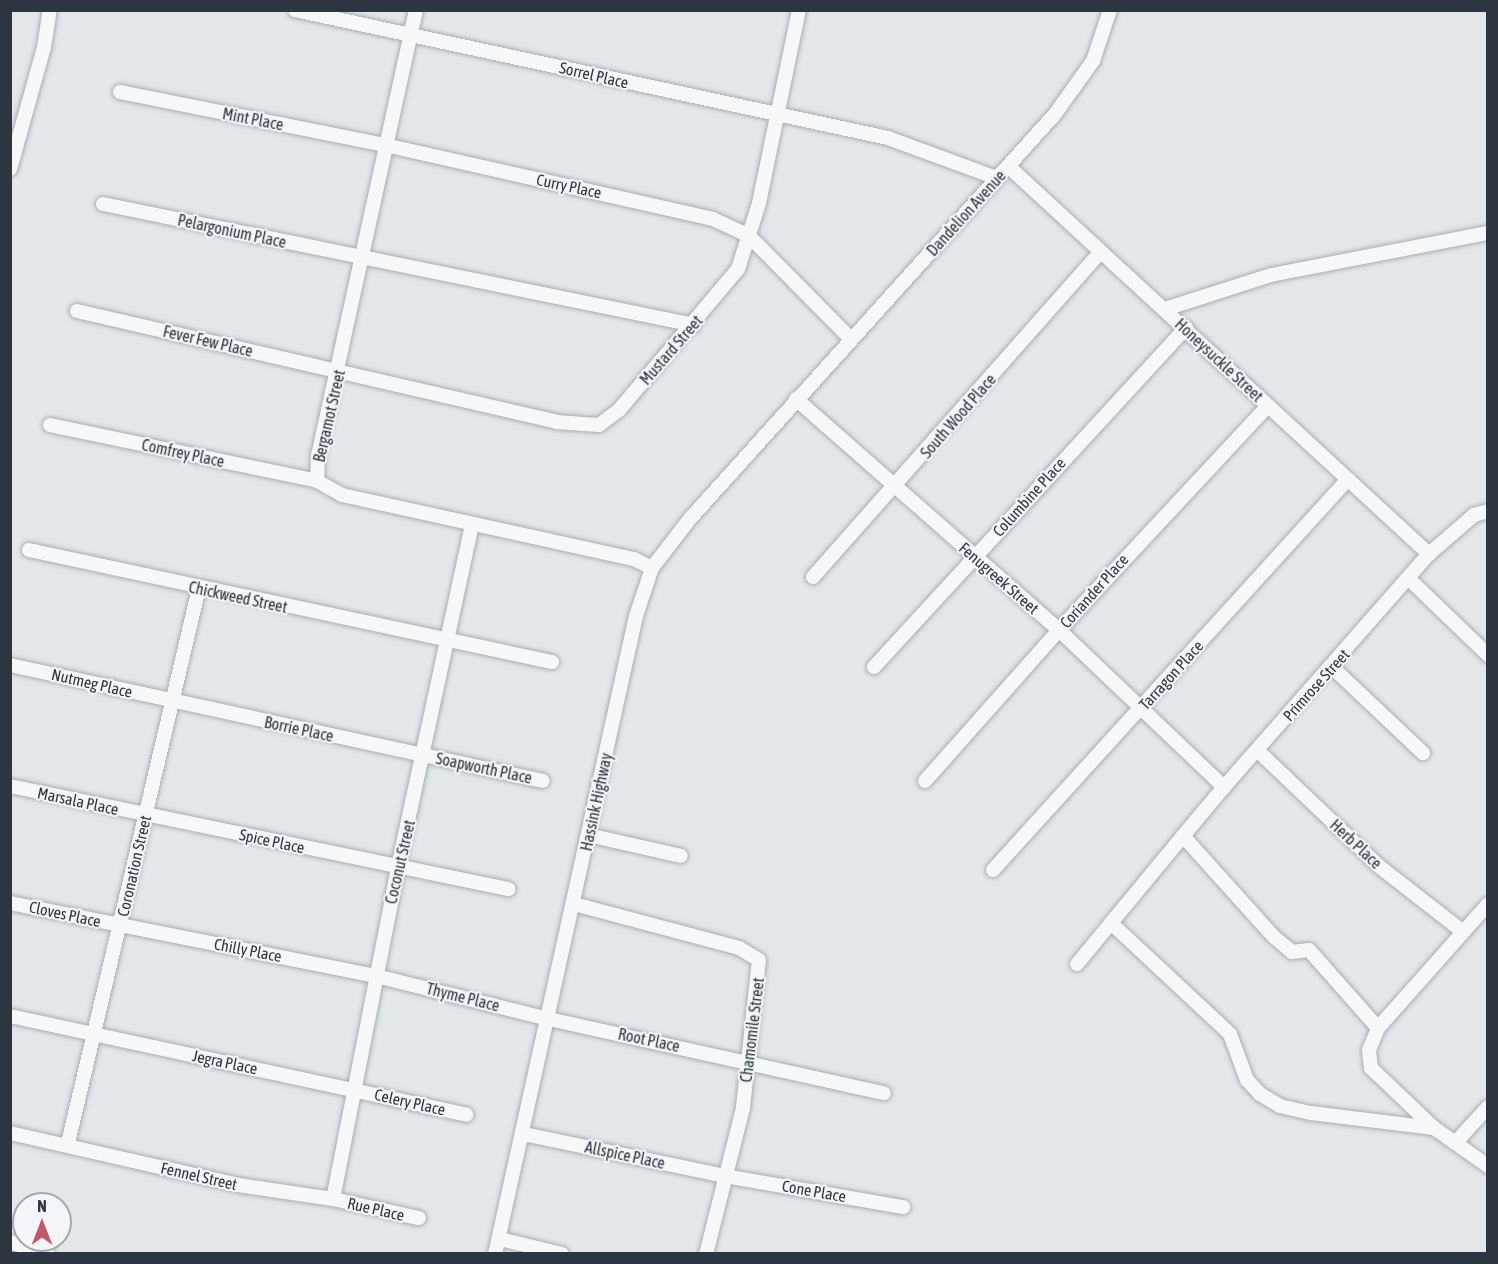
<!DOCTYPE html>
<html>
<head>
<meta charset="utf-8">
<style>
  body { margin:0 }
  #map { position:relative; width:1498px; height:1264px; overflow:hidden; background:#e4e7ea; font-family:"Asap Condensed",sans-serif }
  div>[style] { position:absolute }
  .roads { filter:drop-shadow(0 0 2px #a9aeb4) drop-shadow(0 0 2px #a9aeb4) }
  .minor>* { height:14px; margin:-7px; padding:0 7px; transform-origin:7px; border-radius:7px; background:#f6f7f9 }
  span { translate:-50% -50%; white-space:nowrap; text-align:center; line-height:1.15; -webkit-text-stroke:4.5px #f4f5f8; paint-order:stroke }
  .street-label { font-size:16px; color:#2d3541 }
  .frame { position:absolute; inset:0; border:12px solid #2d3541; pointer-events:none }
  .north { position:absolute; left:12px; top:1192px; width:60px; height:60px; box-sizing:border-box; background:#f4f5f8; border:2px solid #a4a8af; border-radius:50%; rotate:0deg; font-size:16px; font-weight:700; line-height:24px; text-align:center; color:#2d3541 }
  .north::after { content:''; display:block; margin:auto; width:21px; height:27px; background:#c2566a; clip-path:polygon(50% 0,100% 100%,50% 72%,0 100%) }
</style>
</head>
<body>
<div id="map">
  <div class="roads">
    <div class="minor">
      <div style="left:295px;top:10px;width:607px;rotate:12.18deg"></div>
      <div style="left:888px;top:138px;width:116px;rotate:20.2deg"></div>
      <div style="left:416px;top:10px;width:456px;rotate:102.4deg"></div>
      <div style="left:318px;top:455px;width:26px;rotate:92deg"></div>
      <div style="left:317px;top:481px;width:29px;rotate:29deg"></div>
      <div style="left:342px;top:495px;width:299px;rotate:12.4deg"></div>
      <div style="left:634px;top:559px;width:20px;rotate:27deg"></div>
      <div style="left:120px;top:92px;width:270px;rotate:11.3deg"></div>
      <div style="left:385px;top:145px;width:336px;rotate:12.7deg"></div>
      <div style="left:713px;top:219px;width:40px;rotate:25deg"></div>
      <div style="left:749px;top:236px;width:145px;rotate:45.3deg"></div>
      <div style="left:1008px;top:166px;width:573px;rotate:42.66deg"></div>
      <div style="left:10px;top:169px;width:127px;rotate:-74.4deg"></div>
      <div style="left:44px;top:47px;width:37px;rotate:-81deg"></div>
      <div style="left:103px;top:204px;width:603px;rotate:11.57deg"></div>
      <div style="left:1165px;top:309px;width:111px;rotate:-17.8deg"></div>
      <div style="left:1271px;top:275px;width:221px;rotate:-11deg"></div>
      <div style="left:77px;top:311px;width:492px;rotate:13deg"></div>
      <div style="left:556px;top:422px;width:43px;rotate:4deg"></div>
      <div style="left:599px;top:425px;width:26px;rotate:-37deg"></div>
      <div style="left:620px;top:409px;width:183px;rotate:-49.9deg"></div>
      <div style="left:738px;top:269px;width:69px;rotate:-72.3deg"></div>
      <div style="left:759px;top:203px;width:197px;rotate:-78.3deg"></div>
      <div style="left:796px;top:399px;width:350px;rotate:41.3deg"></div>
      <div style="left:1059px;top:630px;width:228px;rotate:43.6deg"></div>
      <div style="left:1224px;top:787px;width:310px;rotate:-48.7deg"></div>
      <div style="left:1429px;top:554px;width:60px;rotate:-40.9deg"></div>
      <div style="left:1474px;top:515px;width:15px;rotate:-16deg"></div>
      <div style="left:50px;top:425px;width:273px;rotate:11.8deg"></div>
      <div style="left:29px;top:550px;width:535px;rotate:12.09deg"></div>
      <div style="left:813px;top:577px;width:434px;rotate:-48.5deg"></div>
      <div style="left:1409px;top:579px;width:110px;rotate:43.9deg"></div>
      <div style="left:10px;top:665px;width:545px;rotate:12.28deg"></div>
      <div style="left:874px;top:667px;width:461px;rotate:-47.4deg"></div>
      <div style="left:1333px;top:668px;width:124px;rotate:43.4deg"></div>
      <div style="left:1257px;top:750px;width:170px;rotate:43.6deg"></div>
      <div style="left:1380px;top:867px;width:104px;rotate:38deg"></div>
      <div style="left:925px;top:781px;width:202px;rotate:-48.4deg"></div>
      <div style="left:1059px;top:630px;width:306px;rotate:-47deg"></div>
      <div style="left:10px;top:786px;width:509px;rotate:11.69deg"></div>
      <div style="left:1224px;top:787px;width:64px;rotate:129.9deg"></div>
      <div style="left:1183px;top:836px;width:135px;rotate:48deg"></div>
      <div style="left:1273px;top:936px;width:25px;rotate:40deg"></div>
      <div style="left:1292px;top:952px;width:17px;rotate:-7deg"></div>
      <div style="left:1309px;top:950px;width:104px;rotate:48.5deg"></div>
      <div style="left:1378px;top:1028px;width:166px;rotate:-48.4deg"></div>
      <div style="left:588px;top:835px;width:95px;rotate:12.7deg"></div>
      <div style="left:993px;top:870px;width:528px;rotate:-47.76deg"></div>
      <div style="left:10px;top:903px;width:373px;rotate:11.3deg"></div>
      <div style="left:376px;top:976px;width:178px;rotate:14deg"></div>
      <div style="left:549px;top:1019px;width:343px;rotate:12.5deg"></div>
      <div style="left:574px;top:904px;width:171px;rotate:14.9deg"></div>
      <div style="left:739px;top:948px;width:23px;rotate:31deg"></div>
      <div style="left:759px;top:960px;width:149px;rotate:96.2deg"></div>
      <div style="left:743px;top:1108px;width:151px;rotate:104.2deg"></div>
      <div style="left:1111px;top:923px;width:163px;rotate:43deg"></div>
      <div style="left:1230px;top:1034px;width:49px;rotate:69.7deg"></div>
      <div style="left:1247px;top:1080px;width:19px;rotate:47deg"></div>
      <div style="left:1260px;top:1094px;width:23px;rotate:31deg"></div>
      <div style="left:1280px;top:1106px;width:32px;rotate:13deg"></div>
      <div style="left:1311px;top:1113px;width:124px;rotate:7deg"></div>
      <div style="left:1077px;top:964px;width:166px;rotate:-50.4deg"></div>
      <div style="left:10px;top:1016px;width:467px;rotate:12.2deg"></div>
      <div style="left:1378px;top:1028px;width:24px;rotate:112deg"></div>
      <div style="left:1369px;top:1050px;width:18px;rotate:84deg"></div>
      <div style="left:1371px;top:1068px;width:87px;rotate:43.6deg"></div>
      <div style="left:1434px;top:1128px;width:66px;rotate:35.1deg"></div>
      <div style="left:10px;top:1133px;width:234px;rotate:12.8deg"></div>
      <div style="left:238px;top:1185px;width:96px;rotate:8.4deg"></div>
      <div style="left:333px;top:1199px;width:88px;rotate:12.5deg"></div>
      <div style="left:524px;top:1134px;width:205px;rotate:11.8deg"></div>
      <div style="left:725px;top:1176px;width:181px;rotate:9.9deg"></div>
      <div style="left:1456px;top:1142px;width:47px;rotate:-47.6deg"></div>
      <div style="left:68px;top:1143px;width:570px;rotate:-76.72deg"></div>
      <div style="left:333px;top:1199px;width:338px;rotate:-78.9deg"></div>
      <div style="left:398px;top:867px;width:350px;rotate:-77.8deg"></div>
      <div style="left:500px;top:1239px;width:64px;rotate:13.6deg"></div>
      <div style="left:10px;top:1242px;width:40px;rotate:18deg"></div>
      <div style="left:495px;top:1254px;width:653px;rotate:-77.54deg"></div>
      <div style="left:636px;top:616px;width:51px;rotate:-71.6deg"></div>
      <div style="left:652px;top:568px;width:59px;rotate:-52.5deg"></div>
      <div style="left:688px;top:521px;width:548px;rotate:-47.96deg"></div>
      <div style="left:1055px;top:114px;width:65px;rotate:-54.4deg"></div>
      <div style="left:1093px;top:61px;width:54px;rotate:-71.6deg"></div>
    </div>
  </div>
  <div class="street-label">
    <span style="left:594px;top:75px;rotate:13deg">Sorrel Place</span>
    <span style="left:253px;top:119px;rotate:11deg">Mint Place</span>
    <span style="left:569px;top:186px;rotate:12deg">Curry Place</span>
    <span style="left:966px;top:213px;rotate:-48deg">Dandelion Avenue</span>
    <span style="left:232px;top:231px;rotate:12deg">Pelargonium Place</span>
    <span style="left:208px;top:341px;rotate:13deg">Fever Few Place</span>
    <span style="left:671px;top:350px;rotate:-49deg">Mustard Street</span>
    <span style="left:1219px;top:360px;rotate:43deg">Honeysuckle Street</span>
    <span style="left:329px;top:416px;rotate:-77deg">Bergamot Street</span>
    <span style="left:958px;top:416px;rotate:-49deg">South Wood Place</span>
    <span style="left:183px;top:453px;rotate:12deg">Comfrey Place</span>
    <span style="left:1029px;top:497px;rotate:-48deg">Columbine Place</span>
    <span style="left:999px;top:578px;rotate:41deg">Fenugreek Street</span>
    <span style="left:1094px;top:591px;rotate:-48deg">Coriander Place</span>
    <span style="left:238px;top:597px;rotate:12deg">Chickweed Street</span>
    <span style="left:1171px;top:675px;rotate:-48deg">Tarragon Place</span>
    <span style="left:92px;top:683px;rotate:13deg">Nutmeg Place</span>
    <span style="left:1316px;top:685px;rotate:-48deg">Primrose Street</span>
    <span style="left:299px;top:729px;rotate:12deg">Borrie Place</span>
    <span style="left:484px;top:768px;rotate:12deg">Soapworth Place</span>
    <span style="left:78px;top:801px;rotate:12deg">Marsala Place</span>
    <span style="left:596px;top:802px;rotate:-78deg">Hassink Highway</span>
    <span style="left:272px;top:841px;rotate:12deg">Spice Place</span>
    <span style="left:1356px;top:844px;rotate:43deg">Herb Place</span>
    <span style="left:400px;top:862px;rotate:-77deg">Coconut Street</span>
    <span style="left:134px;top:866px;rotate:-77deg">Coronation Street</span>
    <span style="left:65px;top:914px;rotate:12deg">Cloves Place</span>
    <span style="left:248px;top:950px;rotate:11deg">Chilly Place</span>
    <span style="left:463px;top:997px;rotate:14deg">Thyme Place</span>
    <span style="left:752px;top:1030px;rotate:-83deg">Chamomile Street</span>
    <span style="left:649px;top:1040px;rotate:12deg">Root Place</span>
    <span style="left:225px;top:1062px;rotate:12deg">Jegra Place</span>
    <span style="left:410px;top:1102px;rotate:13deg">Celery Place</span>
    <span style="left:625px;top:1155px;rotate:12deg">Allspice Place</span>
    <span style="left:199px;top:1176px;rotate:13deg">Fennel Street</span>
    <span style="left:814px;top:1191px;rotate:10deg">Cone Place</span>
    <span style="left:376px;top:1209px;rotate:13deg">Rue Place</span>
  </div>
  <div class="frame"></div>
  <div class="north">N</div>
</div>
</body>
</html>
